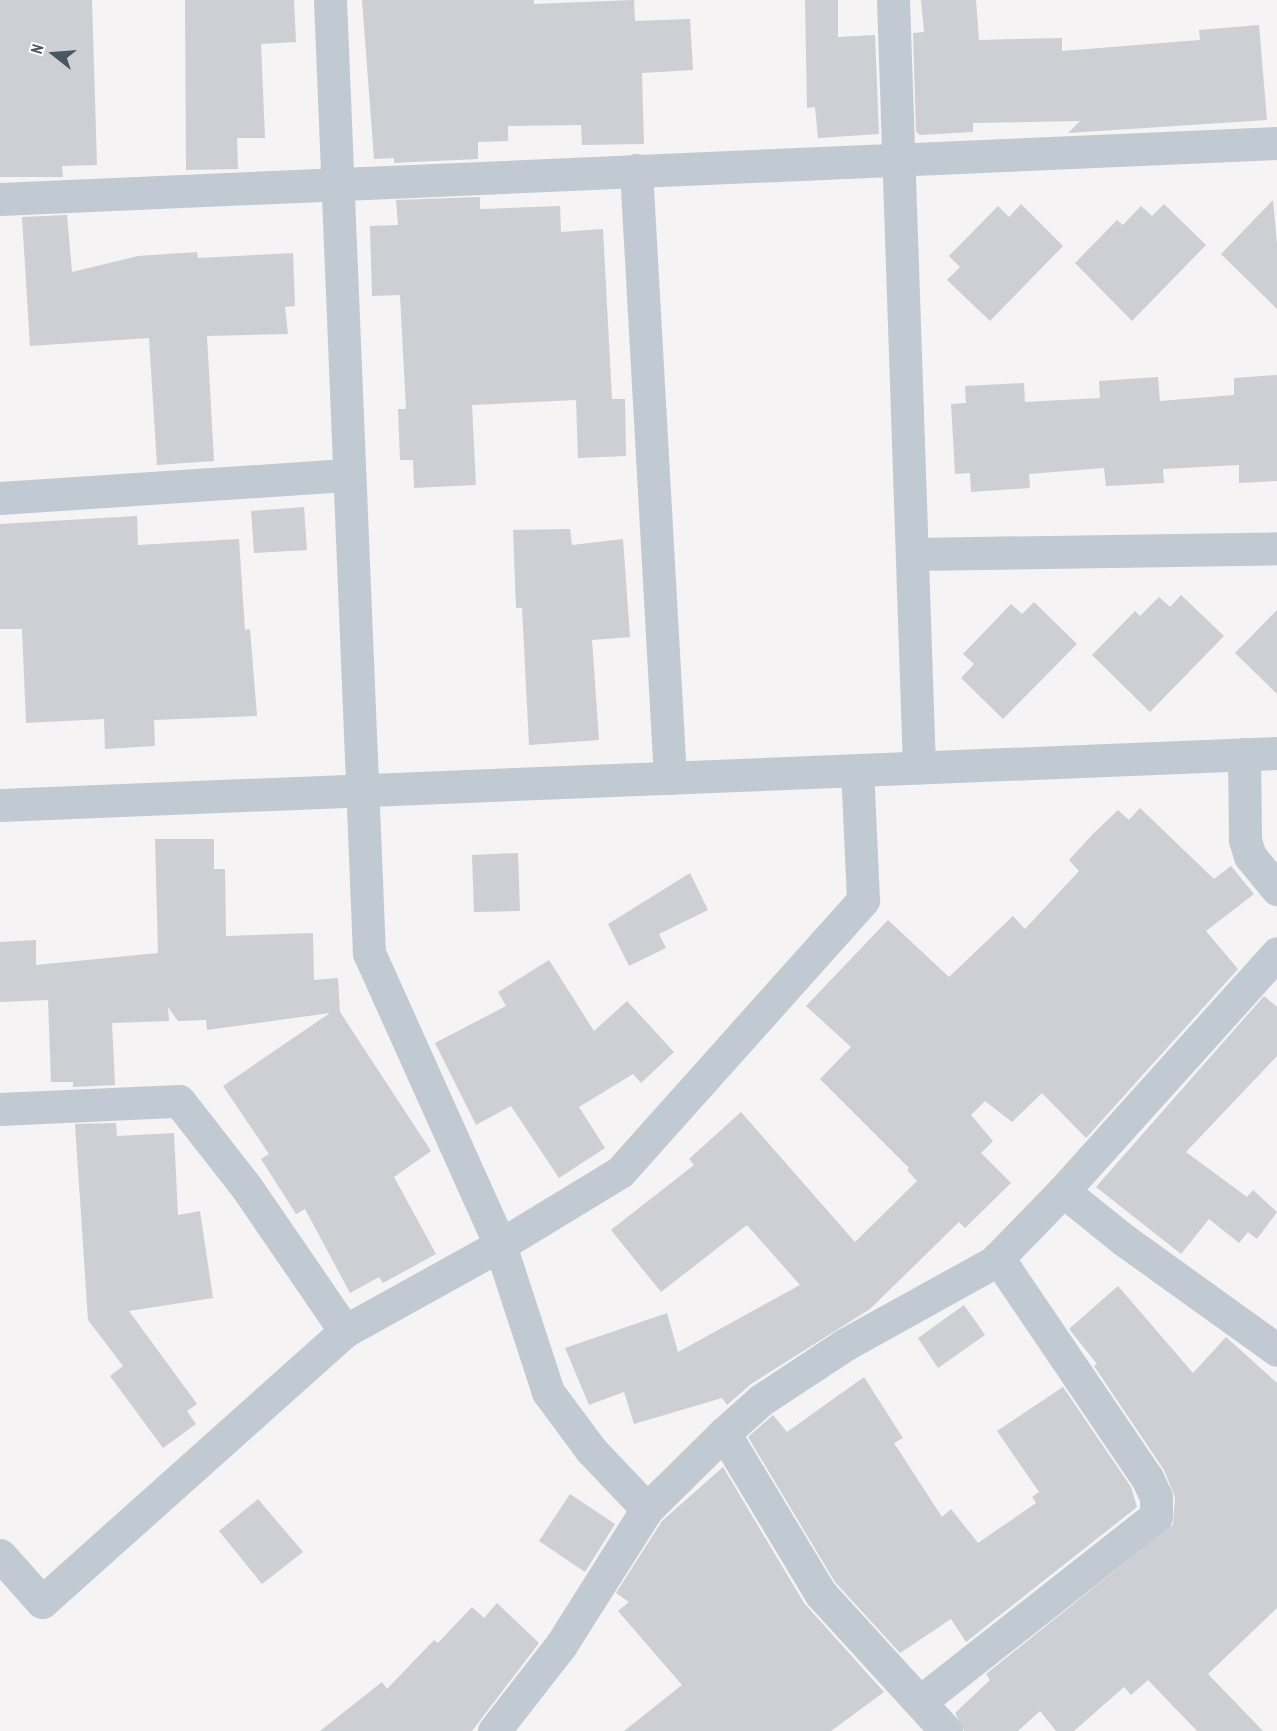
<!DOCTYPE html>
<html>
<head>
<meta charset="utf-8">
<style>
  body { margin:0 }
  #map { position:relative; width:1277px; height:1731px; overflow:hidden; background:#f5f3f3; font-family:"PT Sans Narrow",sans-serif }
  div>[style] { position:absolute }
  .building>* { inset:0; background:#cdcfd5 }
  .street>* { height:33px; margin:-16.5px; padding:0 16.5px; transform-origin:16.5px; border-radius:16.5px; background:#c1cad2 }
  span { translate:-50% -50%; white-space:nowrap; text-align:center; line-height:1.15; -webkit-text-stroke:6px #fff; paint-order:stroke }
  .north { position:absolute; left:24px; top:24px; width:60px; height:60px; -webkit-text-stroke:4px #fff; paint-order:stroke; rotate:287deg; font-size:16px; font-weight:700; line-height:24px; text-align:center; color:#4a5661 }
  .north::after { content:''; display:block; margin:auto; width:21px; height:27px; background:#4a5661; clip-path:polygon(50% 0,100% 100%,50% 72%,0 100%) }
</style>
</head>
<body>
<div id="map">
  <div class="building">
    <div style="clip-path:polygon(0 0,92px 0,97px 165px,62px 166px,63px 177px,0 177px)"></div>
    <div style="clip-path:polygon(185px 0,294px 0,296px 42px,261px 44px,265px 138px,237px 138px,238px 169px,186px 170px)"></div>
    <div style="clip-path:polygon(362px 0,534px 0,534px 4px,634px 0,635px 21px,690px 19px,693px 70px,642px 73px,644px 144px,582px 145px,581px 125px,508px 126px,508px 141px,478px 142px,478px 159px,394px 163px,394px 158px,374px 159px)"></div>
    <div style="clip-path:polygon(805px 0,838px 0,838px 37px,875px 35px,879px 134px,818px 138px,815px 107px,807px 108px)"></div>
    <div style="clip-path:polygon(921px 0,976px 0,979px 40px,1062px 38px,1062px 51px,1200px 40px,1199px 30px,1259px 25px,1267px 120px,1068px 133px,1080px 121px,973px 123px,973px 132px,920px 135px,916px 132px,913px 33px,924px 32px)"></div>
    <div style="clip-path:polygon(480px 197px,480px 209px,560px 206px,561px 232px,603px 229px,612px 399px,625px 399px,626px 456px,578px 458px,576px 400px,472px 405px,476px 485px,414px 488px,413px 460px,400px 460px,398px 409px,406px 409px,400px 295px,372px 296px,370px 226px,398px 225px,396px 200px)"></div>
    <div style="clip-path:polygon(1273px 200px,1277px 244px,1277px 309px,1221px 254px)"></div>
    <div style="clip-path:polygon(1021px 204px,1063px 246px,990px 321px,947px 280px,960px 267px,949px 256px,998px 206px,1009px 217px)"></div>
    <div style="clip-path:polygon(1164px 204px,1206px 245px,1132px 321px,1075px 263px,1117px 220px,1123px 225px,1141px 206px,1152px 216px)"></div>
    <div style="clip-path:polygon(67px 215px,72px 272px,138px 256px,197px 252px,198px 258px,293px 253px,295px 306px,285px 307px,288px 334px,207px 336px,214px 461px,157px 465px,149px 338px,30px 346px,22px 217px)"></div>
    <div style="clip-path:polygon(1277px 375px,1277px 481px,1239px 483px,1239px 465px,1163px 469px,1164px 483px,1106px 486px,1104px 468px,1029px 474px,1030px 488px,971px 492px,970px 473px,955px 474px,951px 404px,966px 403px,965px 386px,1024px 383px,1025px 402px,1100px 398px,1099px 381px,1158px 377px,1160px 401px,1234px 395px,1234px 378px)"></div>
    <div style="clip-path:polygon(304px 507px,307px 550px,254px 553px,251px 511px)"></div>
    <div style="clip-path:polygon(137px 516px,138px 545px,239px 539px,245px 630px,250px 629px,257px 716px,154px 720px,155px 746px,105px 749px,104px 719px,26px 723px,22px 629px,0 629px,0 524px)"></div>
    <div style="clip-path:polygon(570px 529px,572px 545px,623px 539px,630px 637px,592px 640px,599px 740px,529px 745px,522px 608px,516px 608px,513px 530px)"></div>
    <div style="clip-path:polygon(1181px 595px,1224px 636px,1150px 712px,1092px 655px,1135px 611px,1140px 616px,1159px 597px,1170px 607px)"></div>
    <div style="clip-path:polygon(1034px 602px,1077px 644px,1003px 719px,961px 678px,974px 664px,963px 654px,1011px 604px,1022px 614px)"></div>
    <div style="clip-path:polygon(1277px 610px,1277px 694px,1235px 653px)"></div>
    <div style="clip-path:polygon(1140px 808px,1214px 879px,1231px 866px,1254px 894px,1206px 931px,1238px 969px,1086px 1138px,1042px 1093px,1012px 1122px,985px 1101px,971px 1115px,993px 1141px,981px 1153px,1011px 1183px,965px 1228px,959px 1222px,870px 1309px,751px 1384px,727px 1405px,722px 1398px,634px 1424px,624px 1392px,589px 1405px,565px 1348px,667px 1313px,678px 1352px,800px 1285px,747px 1225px,661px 1292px,611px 1230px,694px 1165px,689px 1159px,741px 1112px,855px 1242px,917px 1181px,907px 1170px,909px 1168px,820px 1079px,851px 1047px,806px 1006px,888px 920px,949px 977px,1013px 916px,1025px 929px,1079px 871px,1069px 860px,1092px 835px,1118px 810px,1129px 820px)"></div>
    <div style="clip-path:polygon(155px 839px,214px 839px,214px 869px,225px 869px,226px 936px,313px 933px,314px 980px,338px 978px,340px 1012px,431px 1151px,394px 1177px,436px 1254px,383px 1283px,379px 1277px,350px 1293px,305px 1209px,296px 1214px,261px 1159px,269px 1154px,223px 1086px,330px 1013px,207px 1030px,206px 1020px,178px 1021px,168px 1007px,169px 1021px,112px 1023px,115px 1085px,73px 1087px,73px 1082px,51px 1082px,48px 1000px,0 1002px,0 942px,36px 940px,36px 965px,158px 953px)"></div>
    <div style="clip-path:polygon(518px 853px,520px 911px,474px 912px,472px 855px)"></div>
    <div style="clip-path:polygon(690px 873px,708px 910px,659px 934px,666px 948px,629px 966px,608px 924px)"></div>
    <div style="clip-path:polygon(549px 960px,594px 1031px,627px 1001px,674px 1052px,641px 1083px,633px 1074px,579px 1107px,605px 1148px,559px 1178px,511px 1106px,476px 1125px,435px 1043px,506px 1006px,498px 992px)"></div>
    <div style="clip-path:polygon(1264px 996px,1277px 1007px,1277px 1056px,1186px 1152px,1247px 1197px,1253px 1190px,1277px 1212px,1257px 1239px,1248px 1232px,1239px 1243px,1209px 1219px,1181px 1254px,1096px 1187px)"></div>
    <div style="clip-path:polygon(116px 1123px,117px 1136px,174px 1133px,178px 1215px,200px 1211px,213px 1298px,129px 1311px,197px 1404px,187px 1411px,196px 1424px,163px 1448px,110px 1376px,123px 1366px,88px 1320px,75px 1124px)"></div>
    <div style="clip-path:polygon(1118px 1286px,1193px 1373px,1226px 1337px,1277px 1383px,1277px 1608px,1208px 1674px,1263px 1731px,1197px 1731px,1148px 1680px,1131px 1695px,1124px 1687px,1074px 1731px,1056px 1731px,1040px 1711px,1018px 1731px,964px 1731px,955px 1713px,990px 1680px,986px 1674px,1173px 1524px,1175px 1497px,1164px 1470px,1094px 1366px,1097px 1364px,1069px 1329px)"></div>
    <div style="clip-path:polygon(964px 1305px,985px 1335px,938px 1368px,918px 1338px)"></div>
    <div style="clip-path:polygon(864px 1377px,903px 1438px,894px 1443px,942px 1517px,951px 1509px,978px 1543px,1036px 1503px,1032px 1497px,1039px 1492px,997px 1431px,1063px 1387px,1131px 1487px,1137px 1507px,966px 1642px,951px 1619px,900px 1653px,835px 1582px,748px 1437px,773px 1415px,787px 1432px)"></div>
    <div style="clip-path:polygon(723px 1467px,804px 1603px,884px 1692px,831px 1731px,624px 1731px,682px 1685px,618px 1611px,629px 1602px,616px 1593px,662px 1521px)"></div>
    <div style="clip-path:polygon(570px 1494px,615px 1524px,585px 1572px,539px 1541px)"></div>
    <div style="clip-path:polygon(258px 1499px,303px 1552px,262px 1584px,219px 1531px)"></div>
    <div style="clip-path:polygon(497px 1603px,539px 1643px,472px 1731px,320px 1731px,382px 1682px,387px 1689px,434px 1640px,438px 1643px,472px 1607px,484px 1618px)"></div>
  </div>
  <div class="street">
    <div style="left:330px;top:0;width:954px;rotate:87.66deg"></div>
    <div style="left:369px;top:953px;width:320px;rotate:65.8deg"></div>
    <div style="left:500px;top:1245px;width:155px;rotate:71.9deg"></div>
    <div style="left:548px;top:1392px;width:72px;rotate:53.4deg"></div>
    <div style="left:591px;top:1450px;width:81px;rotate:46.5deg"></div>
    <div style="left:647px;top:1509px;width:108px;rotate:-44.6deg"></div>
    <div style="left:724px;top:1433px;width:187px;rotate:59deg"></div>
    <div style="left:820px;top:1593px;width:187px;rotate:47.6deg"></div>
    <div style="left:893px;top:0;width:768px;rotate:88.06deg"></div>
    <div style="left:636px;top:170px;width:609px;rotate:86.8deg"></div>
    <div style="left:0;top:199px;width:1278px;rotate:-2.51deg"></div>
    <div style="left:0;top:498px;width:350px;rotate:-3.8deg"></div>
    <div style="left:914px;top:554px;width:363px;rotate:-0.9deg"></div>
    <div style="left:1244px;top:754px;width:86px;rotate:89.3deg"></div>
    <div style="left:1245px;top:840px;width:17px;rotate:73deg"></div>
    <div style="left:1250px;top:856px;width:43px;rotate:50.7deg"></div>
    <div style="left:0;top:805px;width:1278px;rotate:-2.33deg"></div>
    <div style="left:0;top:1109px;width:179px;rotate:-2.6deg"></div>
    <div style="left:179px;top:1101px;width:110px;rotate:52deg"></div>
    <div style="left:247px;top:1188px;width:173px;rotate:55.6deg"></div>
    <div style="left:1063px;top:1191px;width:78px;rotate:38.8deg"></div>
    <div style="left:1124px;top:1240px;width:188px;rotate:35.7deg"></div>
    <div style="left:724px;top:1433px;width:50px;rotate:-41.7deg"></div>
    <div style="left:761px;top:1400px;width:102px;rotate:-33.4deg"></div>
    <div style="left:846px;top:1344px;width:169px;rotate:-29deg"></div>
    <div style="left:994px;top:1262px;width:99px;rotate:-45.8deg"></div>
    <div style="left:1063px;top:1191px;width:320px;rotate:-48deg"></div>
    <div style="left:0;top:1555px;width:63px;rotate:48.2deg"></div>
    <div style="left:42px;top:1602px;width:407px;rotate:-41.8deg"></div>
    <div style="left:345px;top:1331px;width:177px;rotate:-29deg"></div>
    <div style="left:500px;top:1245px;width:140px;rotate:-31.3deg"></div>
    <div style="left:620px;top:1172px;width:365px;rotate:-48.2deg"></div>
    <div style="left:863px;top:900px;width:130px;rotate:-92.6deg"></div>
    <div style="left:921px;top:1701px;width:299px;rotate:-38.2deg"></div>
    <div style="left:1156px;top:1516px;width:19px;rotate:-90deg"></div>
    <div style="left:1156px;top:1497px;width:21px;rotate:-115deg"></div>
    <div style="left:1147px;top:1478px;width:266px;rotate:-124.1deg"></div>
    <div style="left:494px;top:1731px;width:109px;rotate:-52.1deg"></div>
    <div style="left:561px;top:1645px;width:161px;rotate:-57.7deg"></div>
  </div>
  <div class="north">N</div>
</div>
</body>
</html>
